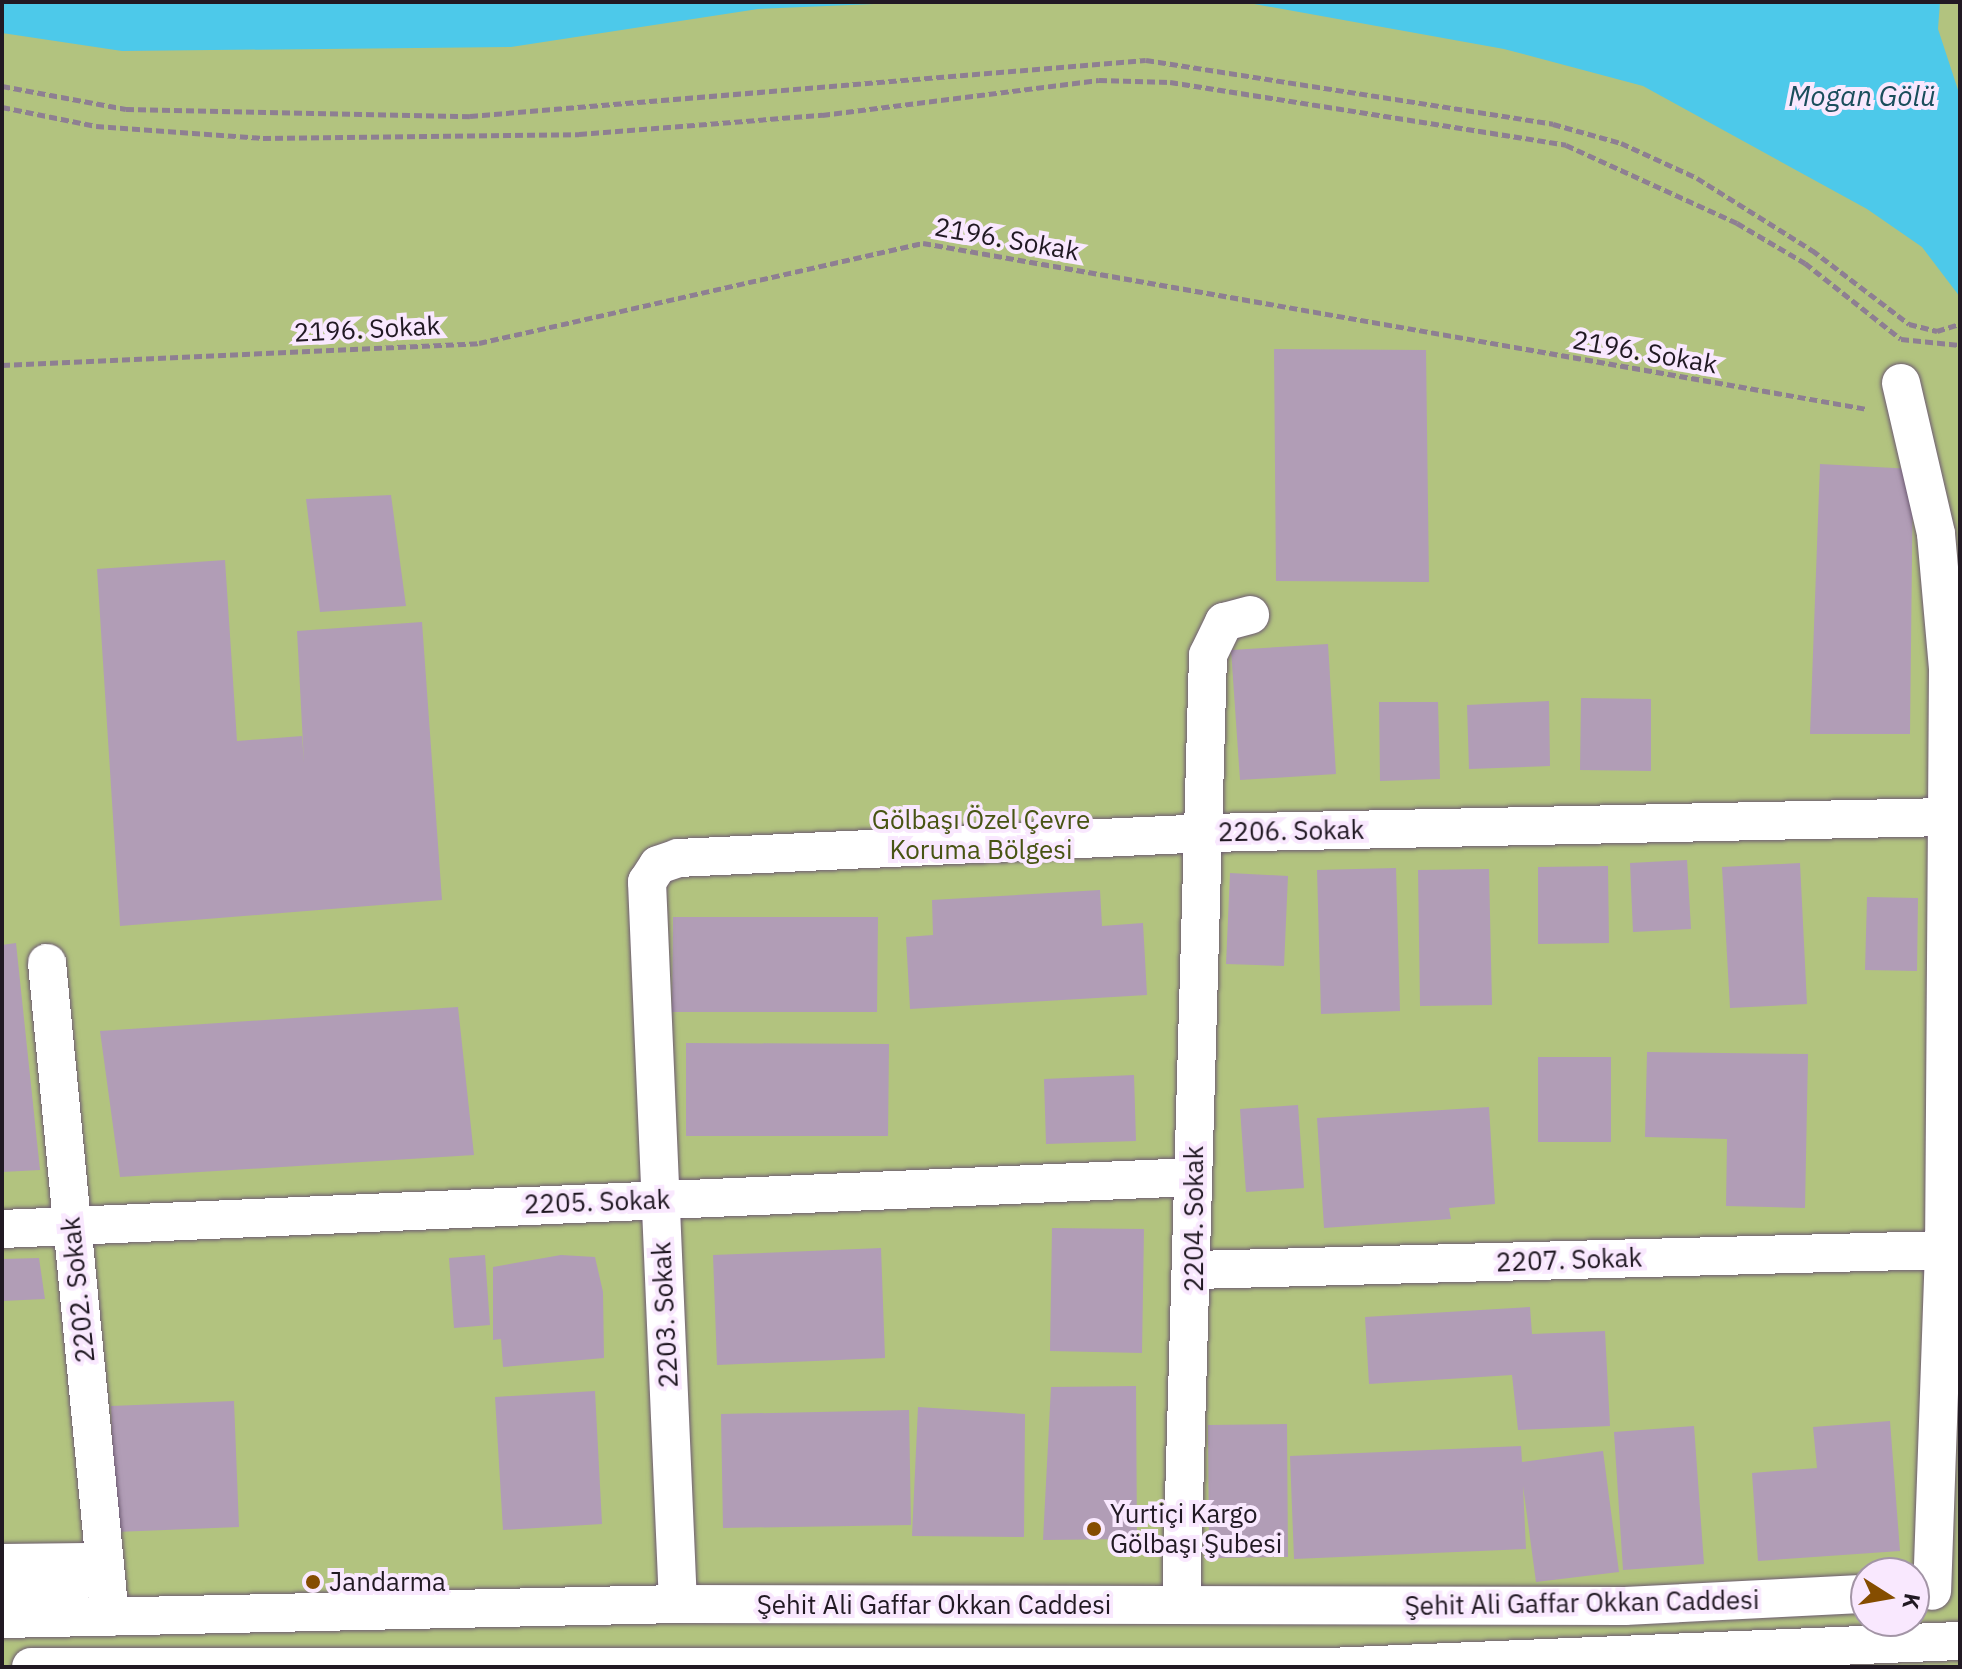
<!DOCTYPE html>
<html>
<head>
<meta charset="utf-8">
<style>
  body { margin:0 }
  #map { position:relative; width:1962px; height:1669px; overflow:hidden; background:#eed9f4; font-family:"IBM Plex Sans",sans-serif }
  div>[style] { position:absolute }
  .green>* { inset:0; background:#b2c37f }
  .water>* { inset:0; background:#4dc9ea }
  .building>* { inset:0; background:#b19db6 }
  .path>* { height:5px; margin-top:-2.5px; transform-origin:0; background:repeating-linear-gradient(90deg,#8e7f92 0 8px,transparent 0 12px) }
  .roads { filter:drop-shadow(0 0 2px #6d5b72) drop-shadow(0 0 2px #6d5b72) }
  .minor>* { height:38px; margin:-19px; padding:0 19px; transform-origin:19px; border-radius:19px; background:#fff }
  .dots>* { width:22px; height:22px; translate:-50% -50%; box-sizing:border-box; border:4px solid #f9e8fe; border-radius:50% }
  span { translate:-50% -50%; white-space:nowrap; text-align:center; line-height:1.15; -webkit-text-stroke:8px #f9e8fe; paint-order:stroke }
  .street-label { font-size:26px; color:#211923 }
  .park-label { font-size:26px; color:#485413 }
  .poi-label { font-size:26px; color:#211923 }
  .left { translate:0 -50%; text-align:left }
  .water-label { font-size:28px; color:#1a4e5c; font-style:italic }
  .frame { position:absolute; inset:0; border:4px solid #211923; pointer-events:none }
  .north { position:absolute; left:1850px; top:1557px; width:80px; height:80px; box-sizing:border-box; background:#f9e8fe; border:2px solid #a395a6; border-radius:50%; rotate:101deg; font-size:22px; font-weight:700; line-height:32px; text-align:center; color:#211923 }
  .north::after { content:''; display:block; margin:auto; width:28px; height:36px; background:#854d00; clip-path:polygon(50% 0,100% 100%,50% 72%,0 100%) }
</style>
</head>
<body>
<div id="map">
  <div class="green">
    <div style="clip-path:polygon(evenodd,2px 2px,1960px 2px,1960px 1667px,2px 1667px,2px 2px,1866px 1573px,1914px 1573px,1914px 1621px,1866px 1621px,1866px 1573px)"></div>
  </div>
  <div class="water">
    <div style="clip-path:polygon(2px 2px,921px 2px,758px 9px,511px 47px,122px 51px,2px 33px)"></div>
    <div style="clip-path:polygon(1243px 2px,1940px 2px,1938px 29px,1960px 96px,1960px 297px,1922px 247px,1867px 209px,1643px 86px,1504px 49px)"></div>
  </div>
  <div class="building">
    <div style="clip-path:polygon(1274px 349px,1426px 350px,1429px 582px,1276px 581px)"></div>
    <div style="clip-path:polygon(1820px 464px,1913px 469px,1910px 734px,1810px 734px)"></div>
    <div style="clip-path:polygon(391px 495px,406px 606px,320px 612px,306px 499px)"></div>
    <div style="clip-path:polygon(225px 560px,237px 741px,302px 736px,304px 763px,297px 631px,422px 622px,442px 900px,120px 926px,97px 569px)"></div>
    <div style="clip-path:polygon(1328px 644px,1336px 774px,1240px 780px,1231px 650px)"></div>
    <div style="clip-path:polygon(1581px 698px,1651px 699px,1651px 771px,1580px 770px)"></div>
    <div style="clip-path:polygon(1549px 701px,1550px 766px,1469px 769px,1467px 705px)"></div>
    <div style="clip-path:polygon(1379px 702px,1438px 702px,1440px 779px,1380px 781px)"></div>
    <div style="clip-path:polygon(1687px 860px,1691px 929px,1633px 932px,1630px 863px)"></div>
    <div style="clip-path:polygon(1800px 863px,1807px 1004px,1730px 1008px,1722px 867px)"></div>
    <div style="clip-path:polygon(1608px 866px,1609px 943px,1538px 944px,1538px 867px)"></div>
    <div style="clip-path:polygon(1396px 868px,1400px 1011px,1321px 1014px,1317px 870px)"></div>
    <div style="clip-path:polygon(1489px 869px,1492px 1005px,1420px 1006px,1418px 870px)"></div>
    <div style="clip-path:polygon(1230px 873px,1288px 876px,1284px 966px,1226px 964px)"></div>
    <div style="clip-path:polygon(1100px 890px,1102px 926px,1143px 923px,1147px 995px,910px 1009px,906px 937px,933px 935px,932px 900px)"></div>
    <div style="clip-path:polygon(1867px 897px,1918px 898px,1917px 971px,1865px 970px)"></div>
    <div style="clip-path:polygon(673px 917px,878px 917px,877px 1012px,672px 1012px)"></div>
    <div style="clip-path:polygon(16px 943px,40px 1170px,2px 1172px,2px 945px)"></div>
    <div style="clip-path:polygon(458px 1007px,474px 1155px,120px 1177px,100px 1031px)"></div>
    <div style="clip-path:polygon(686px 1043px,889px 1044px,888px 1136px,686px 1136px)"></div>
    <div style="clip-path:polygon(1647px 1052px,1808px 1054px,1805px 1208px,1726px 1206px,1727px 1139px,1645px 1137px)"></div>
    <div style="clip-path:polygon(1538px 1057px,1611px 1057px,1611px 1142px,1538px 1142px)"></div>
    <div style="clip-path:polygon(1134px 1075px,1136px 1141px,1046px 1144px,1044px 1079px)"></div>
    <div style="clip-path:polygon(1298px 1105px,1304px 1188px,1246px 1192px,1240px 1109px)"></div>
    <div style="clip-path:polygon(1489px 1107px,1495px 1204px,1449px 1208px,1451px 1219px,1324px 1228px,1317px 1118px)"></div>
    <div style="clip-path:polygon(1052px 1228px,1144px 1229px,1142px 1353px,1050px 1351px)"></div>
    <div style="clip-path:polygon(881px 1248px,885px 1358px,717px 1365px,713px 1255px)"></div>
    <div style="clip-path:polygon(485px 1255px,490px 1325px,454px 1328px,449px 1258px)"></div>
    <div style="clip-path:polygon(561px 1255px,595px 1257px,603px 1292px,604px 1358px,503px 1367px,501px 1339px,493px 1340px,493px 1267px)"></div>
    <div style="clip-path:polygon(39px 1258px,45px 1299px,2px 1301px,2px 1259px)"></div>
    <div style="clip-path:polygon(1530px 1307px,1532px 1334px,1605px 1331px,1610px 1426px,1518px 1430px,1512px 1375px,1369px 1384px,1365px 1317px)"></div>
    <div style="clip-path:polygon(1136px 1386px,1137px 1539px,1043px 1540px,1051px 1387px)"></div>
    <div style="clip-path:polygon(595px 1391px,602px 1524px,503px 1530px,495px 1397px)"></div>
    <div style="clip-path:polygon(234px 1401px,239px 1527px,116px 1532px,111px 1406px)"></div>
    <div style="clip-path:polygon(918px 1407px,1025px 1414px,1024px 1537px,912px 1536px)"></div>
    <div style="clip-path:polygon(909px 1410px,911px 1525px,723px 1528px,721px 1414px)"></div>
    <div style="clip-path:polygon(1890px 1421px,1900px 1551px,1758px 1561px,1752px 1473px,1817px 1468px,1813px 1427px)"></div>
    <div style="clip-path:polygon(1287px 1424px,1288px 1557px,1209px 1558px,1208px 1425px)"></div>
    <div style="clip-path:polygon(1694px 1426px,1704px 1564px,1623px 1570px,1614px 1432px)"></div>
    <div style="clip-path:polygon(1521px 1446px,1522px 1462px,1603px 1451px,1619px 1572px,1536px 1582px,1523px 1486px,1526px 1549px,1294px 1559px,1290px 1456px)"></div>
  </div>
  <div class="path">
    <div style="left:2px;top:86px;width:126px;rotate:10.5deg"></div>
    <div style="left:126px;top:109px;width:344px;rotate:1.2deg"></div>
    <div style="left:470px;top:116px;width:678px;rotate:-4.74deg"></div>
    <div style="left:1146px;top:60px;width:412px;rotate:8.9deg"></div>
    <div style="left:1553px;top:124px;width:71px;rotate:15.6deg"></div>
    <div style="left:1621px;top:143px;width:84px;rotate:24.7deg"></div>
    <div style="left:1697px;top:178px;width:136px;rotate:32.1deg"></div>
    <div style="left:1812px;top:250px;width:122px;rotate:37.3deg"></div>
    <div style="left:1909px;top:324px;width:29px;rotate:14deg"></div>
    <div style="left:1937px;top:331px;width:24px;rotate:-17deg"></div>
    <div style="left:2px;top:107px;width:96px;rotate:11.4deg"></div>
    <div style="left:96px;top:126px;width:167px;rotate:4.1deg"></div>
    <div style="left:263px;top:138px;width:316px;rotate:-0.7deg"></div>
    <div style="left:579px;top:134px;width:244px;rotate:-4.5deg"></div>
    <div style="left:822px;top:115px;width:279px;rotate:-7.2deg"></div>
    <div style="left:1099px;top:80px;width:71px;rotate:1.6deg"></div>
    <div style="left:1170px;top:82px;width:401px;rotate:9deg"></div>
    <div style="left:1566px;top:145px;width:188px;rotate:24.5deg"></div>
    <div style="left:1737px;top:223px;width:79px;rotate:30.5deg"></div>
    <div style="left:1805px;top:263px;width:122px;rotate:38.4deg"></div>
    <div style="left:1901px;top:339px;width:59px;rotate:5.8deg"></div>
    <div style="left:2px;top:365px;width:478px;rotate:-2.6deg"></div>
    <div style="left:479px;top:343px;width:455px;rotate:-12.7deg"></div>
    <div style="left:923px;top:243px;width:958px;rotate:9.97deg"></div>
  </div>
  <div class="roads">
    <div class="minor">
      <div style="left:1901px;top:383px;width:155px;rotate:76.9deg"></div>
      <div style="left:1936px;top:534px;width:135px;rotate:84.9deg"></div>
      <div style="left:1948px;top:668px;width:582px;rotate:90.39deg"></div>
      <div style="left:1944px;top:1250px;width:341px;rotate:92deg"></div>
      <div style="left:47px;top:963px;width:657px;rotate:84.5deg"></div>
      <div style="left:2px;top:1229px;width:1192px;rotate:-2.5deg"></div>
      <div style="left:1195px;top:1270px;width:749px;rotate:-1.53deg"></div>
      <div style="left:2px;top:1563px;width:86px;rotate:-0.7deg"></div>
      <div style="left:88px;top:1562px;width:35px;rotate:121deg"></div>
      <div style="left:70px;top:1592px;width:68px;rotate:180deg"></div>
      <div style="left:678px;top:1604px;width:723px;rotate:-92.46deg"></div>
      <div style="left:647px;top:882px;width:20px;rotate:-57deg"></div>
      <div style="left:658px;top:865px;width:21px;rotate:-19deg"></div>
      <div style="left:678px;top:858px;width:531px;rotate:-2.7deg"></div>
      <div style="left:1208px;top:833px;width:738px;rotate:-1.24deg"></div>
      <div style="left:1181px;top:1605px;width:950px;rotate:-88.37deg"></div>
      <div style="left:1208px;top:655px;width:37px;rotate:-64deg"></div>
      <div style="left:1224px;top:622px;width:27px;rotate:-15deg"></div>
      <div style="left:2px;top:1619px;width:676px;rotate:-1.27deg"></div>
      <div style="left:678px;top:1604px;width:947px;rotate:0.12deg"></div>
      <div style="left:1625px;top:1606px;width:241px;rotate:-2.9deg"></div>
      <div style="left:31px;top:1667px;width:1297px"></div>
      <div style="left:1328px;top:1667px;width:633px;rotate:-2.36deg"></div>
    </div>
  </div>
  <div class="dots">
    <div style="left:1094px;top:1529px;background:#854d00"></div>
    <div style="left:313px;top:1582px;background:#854d00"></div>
  </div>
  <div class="street-label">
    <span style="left:1007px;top:239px;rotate:10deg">2196. Sokak</span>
    <span style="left:367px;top:329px;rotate:-3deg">2196. Sokak</span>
    <span style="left:1645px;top:352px;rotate:10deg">2196. Sokak</span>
    <span style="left:1291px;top:831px;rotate:-1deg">2206. Sokak</span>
    <span style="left:597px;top:1202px;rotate:-2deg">2205. Sokak</span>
    <span style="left:1194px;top:1219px;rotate:-90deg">2204. Sokak</span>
    <span style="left:1569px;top:1260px;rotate:-2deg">2207. Sokak</span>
    <span style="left:78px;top:1290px;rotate:-96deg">2202. Sokak</span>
    <span style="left:665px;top:1315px;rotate:-93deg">2203. Sokak</span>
    <span style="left:1582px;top:1603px;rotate:-1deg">Şehit Ali Gaffar Okkan Caddesi</span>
    <span style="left:934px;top:1605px">Şehit Ali Gaffar Okkan Caddesi</span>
  </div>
  <div class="park-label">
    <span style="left:981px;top:835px">Gölbaşı Özel Çevre<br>Koruma Bölgesi</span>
  </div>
  <div class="poi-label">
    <span class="left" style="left:1110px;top:1529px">Yurtiçi Kargo<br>Gölbaşı Şubesi</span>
    <span class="left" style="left:329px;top:1582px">Jandarma</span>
  </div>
  <div class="water-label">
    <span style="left:1862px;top:96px">Mogan Gölü</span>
  </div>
  <div class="frame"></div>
  <div class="north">K</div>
</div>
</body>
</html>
